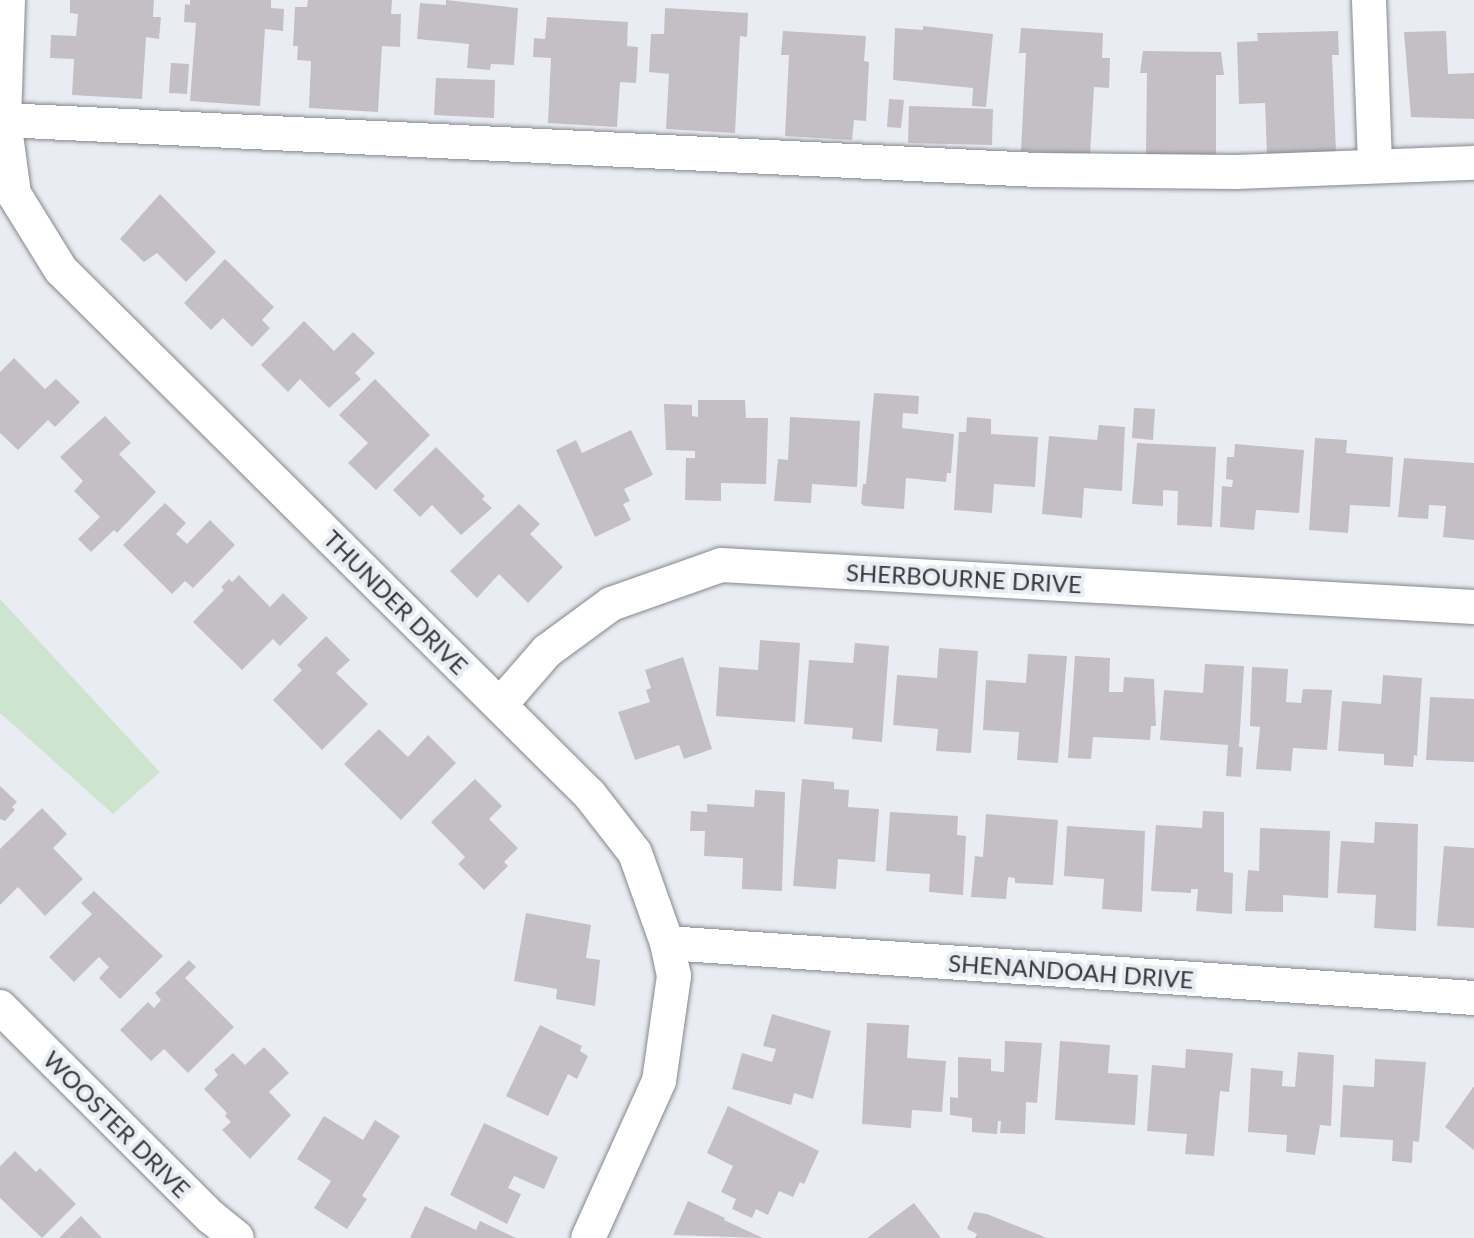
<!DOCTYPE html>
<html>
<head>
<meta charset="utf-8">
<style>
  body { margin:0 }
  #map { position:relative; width:1474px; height:1238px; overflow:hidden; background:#e9edf3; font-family:Lato,sans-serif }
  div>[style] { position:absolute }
  .green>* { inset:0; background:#cde5ce }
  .building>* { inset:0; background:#c4bfc4 }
  .roads { filter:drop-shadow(0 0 2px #84888e) drop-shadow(0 0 2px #84888e) }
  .minor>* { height:34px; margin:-17px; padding:0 17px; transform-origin:17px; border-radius:17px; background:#fff }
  span { translate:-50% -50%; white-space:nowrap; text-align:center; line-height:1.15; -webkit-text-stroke:8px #e9edf3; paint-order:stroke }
  .street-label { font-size:24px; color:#383a3c }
</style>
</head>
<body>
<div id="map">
  <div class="green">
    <div style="clip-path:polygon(0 599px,160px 772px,113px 814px,0 713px)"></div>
  </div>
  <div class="building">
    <div style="clip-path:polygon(70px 0,154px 0,153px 17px,161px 17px,159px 39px,146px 37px,142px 99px,72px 95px,74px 59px,50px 58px,51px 35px,76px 36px,78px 14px,70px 13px)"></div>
    <div style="clip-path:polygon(190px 0,271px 0,271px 8px,284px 9px,283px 31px,265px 29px,260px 106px,190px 101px,196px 23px,184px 22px,185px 4px,190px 5px)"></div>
    <div style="clip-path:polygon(308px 0,392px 0,391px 14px,401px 14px,400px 47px,382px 46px,378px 112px,309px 108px,311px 61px,297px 60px,298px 46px,293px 46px,295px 7px,307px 7px)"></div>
    <div style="clip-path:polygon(446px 0,518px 8px,514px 65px,491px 64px,490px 70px,467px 68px,469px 44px,417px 39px,420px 3px,446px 5px)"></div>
    <div style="clip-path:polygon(665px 8px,748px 13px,747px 37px,740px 36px,735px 133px,666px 129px,669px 74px,649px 72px,651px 34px,664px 34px)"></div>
    <div style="clip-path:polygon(547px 17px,628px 22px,627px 46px,638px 47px,636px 83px,620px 82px,617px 127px,548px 123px,551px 58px,533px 57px,534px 38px,545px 39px)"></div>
    <div style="clip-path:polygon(923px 26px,993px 34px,986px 107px,972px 106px,973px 88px,893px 80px,895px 28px,923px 30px)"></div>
    <div style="clip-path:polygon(1021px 28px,1103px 33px,1102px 58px,1110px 58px,1109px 88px,1094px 87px,1090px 155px,1021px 151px,1026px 53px,1019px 53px)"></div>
    <div style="clip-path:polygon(783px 31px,866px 36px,864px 61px,869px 62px,866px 121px,854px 120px,852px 140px,785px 136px,789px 55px,781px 55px)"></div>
    <div style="clip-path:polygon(1338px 31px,1339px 55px,1332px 55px,1336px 152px,1267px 155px,1265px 103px,1239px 104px,1237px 42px,1258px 41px,1257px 33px)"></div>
    <div style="clip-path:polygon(1446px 31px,1448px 74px,1474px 73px,1474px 119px,1411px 117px,1404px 32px)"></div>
    <div style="clip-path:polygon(1143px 51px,1221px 52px,1224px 75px,1216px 75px,1216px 155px,1146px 155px,1147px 73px,1140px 73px)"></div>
    <div style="clip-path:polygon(171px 63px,189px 64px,187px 94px,169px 93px)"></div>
    <div style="clip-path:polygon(436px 78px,495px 80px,494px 118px,434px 115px)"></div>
    <div style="clip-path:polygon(889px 99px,904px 100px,901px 128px,887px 127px)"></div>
    <div style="clip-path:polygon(909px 106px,993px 109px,992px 145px,908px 143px)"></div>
    <div style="clip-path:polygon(160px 194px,216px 252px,186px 282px,157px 253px,144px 262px,120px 239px)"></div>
    <div style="clip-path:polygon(225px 259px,274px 307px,262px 320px,270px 328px,252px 347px,223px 318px,211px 330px,184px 303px)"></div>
    <div style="clip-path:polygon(304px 321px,334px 351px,353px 332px,375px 353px,355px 373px,361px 379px,329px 408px,300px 379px,288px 392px,261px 365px)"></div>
    <div style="clip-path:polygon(14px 358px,45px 389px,56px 379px,80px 402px,55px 427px,48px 420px,18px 450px,0 433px,0 372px)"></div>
    <div style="clip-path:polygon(375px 379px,430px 435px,376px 490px,348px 463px,368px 443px,339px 415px)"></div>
    <div style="clip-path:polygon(874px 393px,919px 396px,918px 414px,903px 413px,902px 428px,954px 434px,951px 473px,947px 473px,946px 482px,906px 478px,904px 509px,864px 506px,861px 503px,863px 484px,866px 484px)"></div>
    <div style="clip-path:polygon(698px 400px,745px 400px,746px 418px,768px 418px,766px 484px,721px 483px,721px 501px,685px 500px,686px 458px,695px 458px,695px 451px,666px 450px,664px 404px,692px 405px,692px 416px,698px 417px)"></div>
    <div style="clip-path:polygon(1134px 408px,1155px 409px,1153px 440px,1132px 438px)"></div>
    <div style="clip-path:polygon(105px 416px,131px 443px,119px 454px,156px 492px,117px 533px,114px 530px,91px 552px,78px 539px,100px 517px,74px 491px,83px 481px,60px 457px)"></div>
    <div style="clip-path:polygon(790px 417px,860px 421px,857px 487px,812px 484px,811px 503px,774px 501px,778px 459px,788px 460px)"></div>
    <div style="clip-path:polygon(967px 417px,991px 419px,991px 434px,1038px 437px,1035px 487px,994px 484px,992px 513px,954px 510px,959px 432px,966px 432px)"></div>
    <div style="clip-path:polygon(1099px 425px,1125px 427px,1122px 491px,1084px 488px,1082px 518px,1042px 514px,1049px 436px,1097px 440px)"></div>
    <div style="clip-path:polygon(631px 430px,653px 475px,624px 489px,630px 501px,623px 504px,631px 520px,595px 537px,556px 450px,576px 440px,582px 453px)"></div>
    <div style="clip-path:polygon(1315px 438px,1347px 440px,1346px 453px,1393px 457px,1390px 507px,1350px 505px,1348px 533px,1309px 530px)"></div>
    <div style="clip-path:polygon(1137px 443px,1216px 447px,1212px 527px,1177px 525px,1178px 491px,1163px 490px,1163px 506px,1132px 504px)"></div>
    <div style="clip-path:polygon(1235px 444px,1304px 450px,1299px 513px,1256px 510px,1254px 530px,1220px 527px,1222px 486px,1232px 487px,1233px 480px,1226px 479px,1227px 457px,1234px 457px)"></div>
    <div style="clip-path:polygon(436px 447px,485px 496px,482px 499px,492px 508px,461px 535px,432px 505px,420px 517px,393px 490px)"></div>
    <div style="clip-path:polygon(1404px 458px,1474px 463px,1474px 540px,1443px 537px,1446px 506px,1429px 505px,1428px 519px,1398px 517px)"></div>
    <div style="clip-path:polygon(165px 503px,186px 523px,176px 534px,187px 544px,210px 520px,235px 545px,193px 588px,185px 581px,172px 594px,123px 545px)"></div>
    <div style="clip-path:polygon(519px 504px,540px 524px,530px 534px,563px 567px,528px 603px,499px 574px,477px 598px,450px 571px)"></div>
    <div style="clip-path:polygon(239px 575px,270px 607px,283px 593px,308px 618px,280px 646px,273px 639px,242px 670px,193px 622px,224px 590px,221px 587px,229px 579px,232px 582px)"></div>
    <div style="clip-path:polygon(326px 636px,350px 660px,336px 673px,368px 704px,322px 750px,273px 700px,302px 670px,297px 665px)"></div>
    <div style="clip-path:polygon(760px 640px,800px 643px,795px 722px,716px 716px,719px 667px,758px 670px)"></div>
    <div style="clip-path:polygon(855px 643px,889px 646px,882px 742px,852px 739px,853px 728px,804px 724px,809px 660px,853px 663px)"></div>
    <div style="clip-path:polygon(939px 648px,978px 651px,971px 753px,936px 751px,938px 729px,893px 725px,897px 675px,937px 678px)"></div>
    <div style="clip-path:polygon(1028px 654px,1067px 656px,1058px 763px,1017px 760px,1019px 732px,983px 730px,986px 680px,1026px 683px)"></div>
    <div style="clip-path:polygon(1075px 656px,1110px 658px,1109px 692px,1123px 692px,1124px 677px,1154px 679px,1156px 726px,1151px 726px,1150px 740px,1093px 737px,1091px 759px,1068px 758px)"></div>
    <div style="clip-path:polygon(683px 657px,712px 749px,684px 759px,679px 745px,635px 760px,618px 712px,650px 702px,646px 690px,651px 688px,645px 670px)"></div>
    <div style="clip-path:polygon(1205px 664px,1244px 666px,1239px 747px,1243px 747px,1241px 777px,1226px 776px,1228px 745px,1160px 740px,1164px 690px,1203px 693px)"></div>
    <div style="clip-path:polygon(1252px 667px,1288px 669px,1286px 702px,1301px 703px,1303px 689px,1332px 690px,1327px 750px,1293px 748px,1291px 771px,1256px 769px,1260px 727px,1250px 726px)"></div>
    <div style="clip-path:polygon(1383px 675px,1422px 678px,1417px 756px,1414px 755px,1413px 767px,1384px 765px,1384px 754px,1338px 751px,1342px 701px,1381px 704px)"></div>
    <div style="clip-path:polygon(1430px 697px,1474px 699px,1474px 762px,1426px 760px)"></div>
    <div style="clip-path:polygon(379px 729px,408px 757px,428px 735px,456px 763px,401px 820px,344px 764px)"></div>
    <div style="clip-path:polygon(475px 779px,502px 806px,489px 819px,518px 848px,504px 862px,508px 866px,484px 890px,458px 864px,465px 857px,431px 822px)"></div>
    <div style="clip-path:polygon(802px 779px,834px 782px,834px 789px,849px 790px,848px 807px,879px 809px,875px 862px,838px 859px,836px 889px,793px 886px)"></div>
    <div style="clip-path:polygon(0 786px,17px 802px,12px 807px,15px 810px,5px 821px,0 819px)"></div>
    <div style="clip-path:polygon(755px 790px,785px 792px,782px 891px,742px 889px,743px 858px,704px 856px,705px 831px,690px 831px,691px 811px,707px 812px,707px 804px,754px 807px)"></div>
    <div style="clip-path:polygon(42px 808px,67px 834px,53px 848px,83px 879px,45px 916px,18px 887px,0 905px,0 849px)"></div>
    <div style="clip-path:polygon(1203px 811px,1224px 812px,1224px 872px,1233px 873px,1232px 914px,1196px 911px,1198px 889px,1191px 889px,1191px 893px,1151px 891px,1156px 825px,1202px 828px)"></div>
    <div style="clip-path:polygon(890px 812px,958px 816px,957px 835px,966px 836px,963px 895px,929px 892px,930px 874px,886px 871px)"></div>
    <div style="clip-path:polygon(986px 814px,1058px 820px,1053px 885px,1015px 883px,1015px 878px,1008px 877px,1006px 899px,971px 897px,975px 856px,983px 857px)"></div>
    <div style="clip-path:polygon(1375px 822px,1418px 824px,1416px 931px,1374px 928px,1376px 895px,1337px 893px,1341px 841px,1374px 843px)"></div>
    <div style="clip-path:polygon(1067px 826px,1145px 831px,1142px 912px,1102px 909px,1104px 879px,1064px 876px)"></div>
    <div style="clip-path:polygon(1260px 828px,1330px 831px,1328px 898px,1283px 895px,1283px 912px,1245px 911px,1248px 870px,1259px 871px)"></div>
    <div style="clip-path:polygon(1444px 846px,1474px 848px,1474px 928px,1437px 926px)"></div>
    <div style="clip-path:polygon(94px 891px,163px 956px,120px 999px,99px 978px,109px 967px,99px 957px,74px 982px,49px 957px,92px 914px,81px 903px)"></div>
    <div style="clip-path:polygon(526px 913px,591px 925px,586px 958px,600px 960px,595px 1006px,556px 999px,557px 989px,514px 981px)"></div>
    <div style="clip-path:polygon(189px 960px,196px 967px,185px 978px,234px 1027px,188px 1073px,164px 1049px,151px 1061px,120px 1030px,148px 1002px,154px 1008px,161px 1000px,155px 993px)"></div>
    <div style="clip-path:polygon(772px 1014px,831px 1031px,813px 1099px,794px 1093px,791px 1105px,732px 1089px,742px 1053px,772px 1062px,776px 1049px,763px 1046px)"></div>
    <div style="clip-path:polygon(867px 1023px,909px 1025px,907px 1058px,946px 1061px,942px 1112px,912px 1110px,911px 1128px,862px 1124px)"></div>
    <div style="clip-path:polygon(540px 1025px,582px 1046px,580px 1051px,588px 1056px,577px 1079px,568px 1074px,548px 1116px,506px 1096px)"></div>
    <div style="clip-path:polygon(1005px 1041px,1042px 1043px,1037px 1103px,1026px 1102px,1025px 1134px,1000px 1133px,1001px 1121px,998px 1121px,997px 1134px,972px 1132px,972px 1118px,950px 1115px,950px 1097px,958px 1098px,958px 1057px,991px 1059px,991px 1071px,1004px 1072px)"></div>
    <div style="clip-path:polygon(1060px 1041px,1110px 1045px,1108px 1073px,1138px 1075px,1135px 1125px,1055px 1120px)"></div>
    <div style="clip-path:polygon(264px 1047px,289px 1073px,269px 1092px,291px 1115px,250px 1159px,222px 1130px,231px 1122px,225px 1116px,227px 1113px,204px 1089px,218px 1075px,214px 1070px,233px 1053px,245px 1065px)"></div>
    <div style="clip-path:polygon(1186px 1049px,1233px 1053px,1229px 1092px,1220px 1091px,1214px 1156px,1185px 1154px,1187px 1134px,1147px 1131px,1152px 1065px,1185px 1068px)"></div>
    <div style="clip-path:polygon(1298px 1052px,1334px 1055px,1331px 1126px,1320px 1125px,1315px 1155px,1286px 1152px,1287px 1135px,1248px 1132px,1251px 1068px,1283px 1071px,1282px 1086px,1295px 1087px)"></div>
    <div style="clip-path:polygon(1375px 1059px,1426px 1062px,1419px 1142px,1413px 1141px,1412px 1163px,1392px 1161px,1393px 1140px,1340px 1137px,1343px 1085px,1374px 1087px)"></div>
    <div style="clip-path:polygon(1474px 1086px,1474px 1150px,1445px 1127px)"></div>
    <div style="clip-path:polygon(728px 1106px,819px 1151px,804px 1184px,800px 1182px,793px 1197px,779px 1191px,768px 1215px,756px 1209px,752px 1218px,732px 1209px,736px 1199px,721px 1192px,733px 1166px,707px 1153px)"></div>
    <div style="clip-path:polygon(324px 1116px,363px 1140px,375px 1120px,400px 1136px,362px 1196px,367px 1199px,347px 1229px,314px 1208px,331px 1181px,297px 1159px)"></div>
    <div style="clip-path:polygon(484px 1123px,558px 1157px,544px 1189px,514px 1176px,508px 1188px,521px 1194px,507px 1224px,450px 1195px)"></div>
    <div style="clip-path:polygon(15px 1151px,36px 1172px,40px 1168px,76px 1204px,42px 1238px,0 1198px,0 1166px)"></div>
    <div style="clip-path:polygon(688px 1201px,725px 1218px,724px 1220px,763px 1238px,673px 1235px)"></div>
    <div style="clip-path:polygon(914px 1203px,941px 1238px,867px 1238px)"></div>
    <div style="clip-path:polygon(425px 1206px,476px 1230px,480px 1221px,516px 1238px,410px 1238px)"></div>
    <div style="clip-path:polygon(974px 1212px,987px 1214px,1047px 1238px,975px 1238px,977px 1234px,967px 1229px)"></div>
    <div style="clip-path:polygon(81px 1216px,102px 1238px,59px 1238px)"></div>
  </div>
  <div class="roads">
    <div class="minor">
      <div style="left:8px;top:0;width:120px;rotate:91.9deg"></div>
      <div style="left:4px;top:120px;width:75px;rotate:82.3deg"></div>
      <div style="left:14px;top:194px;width:89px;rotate:58.3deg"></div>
      <div style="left:61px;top:270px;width:745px;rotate:44.78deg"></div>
      <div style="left:590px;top:795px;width:73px;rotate:52.2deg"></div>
      <div style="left:635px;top:853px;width:96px;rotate:70.4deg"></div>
      <div style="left:667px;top:943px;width:34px;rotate:78deg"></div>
      <div style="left:674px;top:976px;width:106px;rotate:98.1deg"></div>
      <div style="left:659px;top:1081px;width:172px;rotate:114.3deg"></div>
      <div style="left:1369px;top:0;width:166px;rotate:87.9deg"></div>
      <div style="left:4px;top:120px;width:1036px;rotate:2.77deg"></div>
      <div style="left:1039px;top:170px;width:197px;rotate:0.6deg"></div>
      <div style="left:1236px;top:172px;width:238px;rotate:-2.2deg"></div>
      <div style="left:500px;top:705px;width:72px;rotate:-49deg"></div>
      <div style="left:547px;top:651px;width:79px;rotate:-36.3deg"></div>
      <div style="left:611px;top:604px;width:117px;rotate:-19.5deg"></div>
      <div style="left:721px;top:565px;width:754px;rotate:3.19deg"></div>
      <div style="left:667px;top:943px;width:809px;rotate:3.9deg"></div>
      <div style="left:0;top:1007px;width:298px;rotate:44.9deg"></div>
      <div style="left:211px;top:1217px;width:33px;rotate:39deg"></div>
    </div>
  </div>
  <div class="street-label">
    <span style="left:964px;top:578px;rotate:3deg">SHERBOURNE DRIVE</span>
    <span style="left:396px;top:602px;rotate:45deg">THUNDER DRIVE</span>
    <span style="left:1071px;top:971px;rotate:4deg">SHENANDOAH DRIVE</span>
    <span style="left:117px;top:1124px;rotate:45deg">WOOSTER DRIVE</span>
  </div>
</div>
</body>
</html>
